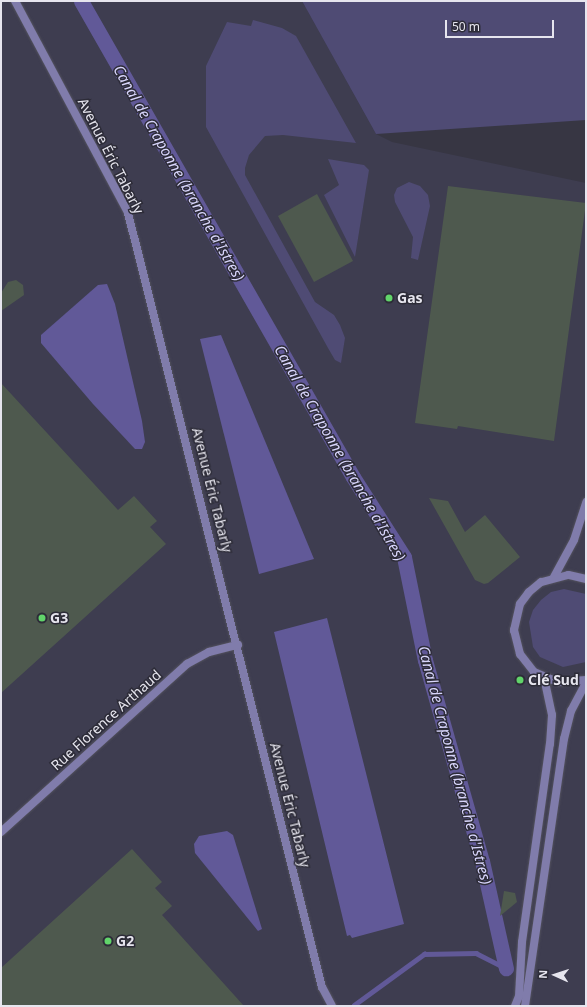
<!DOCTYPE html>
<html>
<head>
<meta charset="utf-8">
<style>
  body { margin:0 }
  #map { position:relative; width:587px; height:1007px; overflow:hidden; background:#373643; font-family:"Noto Sans",sans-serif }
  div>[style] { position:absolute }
  .built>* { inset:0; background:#3e3d50 }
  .green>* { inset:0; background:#4f4b74 }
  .water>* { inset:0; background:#615998 }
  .stream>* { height:4.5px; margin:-2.25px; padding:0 2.25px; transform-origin:2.25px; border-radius:2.25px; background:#615998 }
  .canal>* { height:15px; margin:-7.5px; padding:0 7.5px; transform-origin:7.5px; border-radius:7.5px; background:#615998 }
  .building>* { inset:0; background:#4e594e }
  .roads { filter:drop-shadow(0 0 1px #53525e) drop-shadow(0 0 1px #53525e) }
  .street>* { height:8px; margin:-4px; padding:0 4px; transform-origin:4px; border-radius:4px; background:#807cab }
  .dots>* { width:11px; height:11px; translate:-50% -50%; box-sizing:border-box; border:2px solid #2d2c38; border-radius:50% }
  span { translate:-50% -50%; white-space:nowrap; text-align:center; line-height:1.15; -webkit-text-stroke:3px #2d2c38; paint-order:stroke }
  .street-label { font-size:14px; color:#e6e5ee }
  .poi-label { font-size:14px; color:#e6e5ee; font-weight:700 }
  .left { translate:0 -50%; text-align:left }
  .water-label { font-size:15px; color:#d8d5fb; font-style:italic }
  .frame { position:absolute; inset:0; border:2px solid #e6e5ee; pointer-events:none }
  .north { position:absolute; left:535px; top:955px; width:40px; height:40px; -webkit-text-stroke:3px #2d2c38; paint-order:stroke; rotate:273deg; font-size:11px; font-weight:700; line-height:16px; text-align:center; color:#e6e5ee }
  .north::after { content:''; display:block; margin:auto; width:14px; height:18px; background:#e6e5ee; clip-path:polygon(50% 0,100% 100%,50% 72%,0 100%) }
  .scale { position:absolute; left:445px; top:20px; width:109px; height:18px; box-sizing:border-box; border:2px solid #e6e5ee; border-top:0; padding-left:5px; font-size:12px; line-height:14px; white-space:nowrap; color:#e6e5ee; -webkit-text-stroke:3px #2d2c38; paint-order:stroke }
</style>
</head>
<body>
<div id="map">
  <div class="built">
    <div style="clip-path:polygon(1px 1px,302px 1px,376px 134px,392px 142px,586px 183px,586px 1006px,1px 1006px)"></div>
  </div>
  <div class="green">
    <div style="clip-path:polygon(302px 1px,586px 1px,586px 120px,376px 134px)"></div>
    <div style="clip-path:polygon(253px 20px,282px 28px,296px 36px,356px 143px,283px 135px,265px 136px,249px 155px,245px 168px,245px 175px,315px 302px,334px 315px,340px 325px,345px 338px,341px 363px,335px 360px,328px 348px,206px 127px,206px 66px,227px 22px,251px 26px)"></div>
    <div style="clip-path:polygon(328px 159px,364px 165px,369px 170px,355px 257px,324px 195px,339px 185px)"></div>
    <div style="clip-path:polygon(409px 182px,420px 186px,428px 195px,430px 206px,418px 260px,411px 258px,413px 237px,395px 202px,394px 195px,397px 188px)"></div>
    <div style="clip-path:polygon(564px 589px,586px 594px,586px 662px,563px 667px,540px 657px,533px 647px,529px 622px,533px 610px,541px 600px,551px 592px)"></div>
  </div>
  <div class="water">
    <div style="clip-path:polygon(107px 284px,115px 304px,142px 421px,145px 442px,142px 449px,135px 449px,93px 404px,41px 343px,41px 335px,98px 285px)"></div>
    <div style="clip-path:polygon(221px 335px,314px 559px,259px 574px,200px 339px)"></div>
    <div style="clip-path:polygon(327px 618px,404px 924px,352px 938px,350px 935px,347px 936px,274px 632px)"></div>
    <div style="clip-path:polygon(227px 831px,233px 835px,262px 929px,258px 931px,195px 853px,194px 844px,199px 836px)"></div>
  </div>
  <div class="stream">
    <div style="left:354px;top:1005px;width:87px;rotate:-36.1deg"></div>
    <div style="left:424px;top:954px;width:52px;rotate:-1.1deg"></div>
    <div style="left:476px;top:953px;width:34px;rotate:27deg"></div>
  </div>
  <div class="canal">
    <div style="left:81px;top:1px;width:548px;rotate:60.26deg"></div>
    <div style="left:353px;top:477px;width:95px;rotate:57.5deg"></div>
    <div style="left:404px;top:557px;width:105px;rotate:78.5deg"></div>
    <div style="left:425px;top:660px;width:209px;rotate:74.2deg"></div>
    <div style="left:482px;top:861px;width:110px;rotate:77.4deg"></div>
  </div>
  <div class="building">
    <div style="clip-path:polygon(448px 186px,586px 203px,554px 441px,458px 426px,457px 429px,415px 423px)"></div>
    <div style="clip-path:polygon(317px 194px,353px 261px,314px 282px,278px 216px)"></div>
    <div style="clip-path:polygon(16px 280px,23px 285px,24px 295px,1px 311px,1px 293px,8px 282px)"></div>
    <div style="clip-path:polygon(1px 383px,118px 510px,134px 496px,157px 521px,150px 527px,166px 544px,1px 693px)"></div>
    <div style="clip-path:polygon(429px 498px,448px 501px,465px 532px,485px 515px,520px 557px,488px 583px,484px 584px,475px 580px)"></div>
    <div style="clip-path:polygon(132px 849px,162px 882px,155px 888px,172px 906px,162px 915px,244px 1006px,1px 1006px,1px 968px)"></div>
    <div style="clip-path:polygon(504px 891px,515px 893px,517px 902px,500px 916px)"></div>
  </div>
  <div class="roads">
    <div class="street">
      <div style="left:15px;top:1px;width:240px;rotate:61.9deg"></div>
      <div style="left:128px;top:213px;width:798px;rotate:75.93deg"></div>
      <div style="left:322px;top:987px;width:21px;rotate:62deg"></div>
      <div style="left:554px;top:577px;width:42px;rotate:-61.6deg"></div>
      <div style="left:574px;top:540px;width:40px;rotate:-72deg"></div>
      <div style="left:586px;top:579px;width:18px;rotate:-167deg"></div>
      <div style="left:568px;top:575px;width:28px;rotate:165deg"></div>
      <div style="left:541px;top:582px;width:16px;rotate:140deg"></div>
      <div style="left:529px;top:592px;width:15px;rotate:127deg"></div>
      <div style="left:520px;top:604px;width:27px;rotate:103deg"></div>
      <div style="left:514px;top:630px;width:25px;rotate:76deg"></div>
      <div style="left:520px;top:654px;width:23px;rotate:52deg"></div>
      <div style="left:534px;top:672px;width:26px;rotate:23deg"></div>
      <div style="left:558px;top:682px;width:28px;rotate:-4deg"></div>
      <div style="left:1px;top:832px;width:251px;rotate:-42.1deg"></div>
      <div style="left:187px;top:664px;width:25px;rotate:-29deg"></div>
      <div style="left:209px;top:652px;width:30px;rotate:-14deg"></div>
      <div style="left:515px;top:1006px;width:11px;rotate:-68deg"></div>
      <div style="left:519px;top:996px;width:54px;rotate:-86.8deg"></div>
      <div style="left:522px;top:942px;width:200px;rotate:-82deg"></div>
      <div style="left:550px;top:744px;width:29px;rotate:-86deg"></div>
      <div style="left:552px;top:715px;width:38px;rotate:-102deg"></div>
      <div style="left:525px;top:1006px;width:270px;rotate:-81.7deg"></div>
      <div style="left:564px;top:739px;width:29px;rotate:-76deg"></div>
      <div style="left:571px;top:711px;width:32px;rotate:-62deg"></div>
    </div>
  </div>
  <div class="dots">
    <div style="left:389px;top:298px;background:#61d46a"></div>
    <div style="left:42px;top:618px;background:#61d46a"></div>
    <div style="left:520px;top:680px;background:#61d46a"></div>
    <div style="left:108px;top:941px;background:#61d46a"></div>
  </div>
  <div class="street-label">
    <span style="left:111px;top:156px;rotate:63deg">Avenue Éric Tabarly</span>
    <span style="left:212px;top:490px;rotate:76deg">Avenue Éric Tabarly</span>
    <span style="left:106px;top:720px;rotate:-42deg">Rue Florence Arthaud</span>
    <span style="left:290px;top:805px;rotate:76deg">Avenue Éric Tabarly</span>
  </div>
  <div class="poi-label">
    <span class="left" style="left:397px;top:298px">Gas</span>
    <span class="left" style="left:50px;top:618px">G3</span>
    <span class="left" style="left:528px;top:680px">Clé Sud</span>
    <span class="left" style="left:116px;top:941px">G2</span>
  </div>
  <div class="water-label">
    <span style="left:179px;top:173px;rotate:60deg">Canal de Craponne (branche d'Istres)</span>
    <span style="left:340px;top:453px;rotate:60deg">Canal de Craponne (branche d'Istres)</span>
    <span style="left:455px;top:765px;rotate:75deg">Canal de Craponne (branche d'Istres)</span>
  </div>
  <div class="frame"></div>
  <div class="north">N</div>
  <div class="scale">50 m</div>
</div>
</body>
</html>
